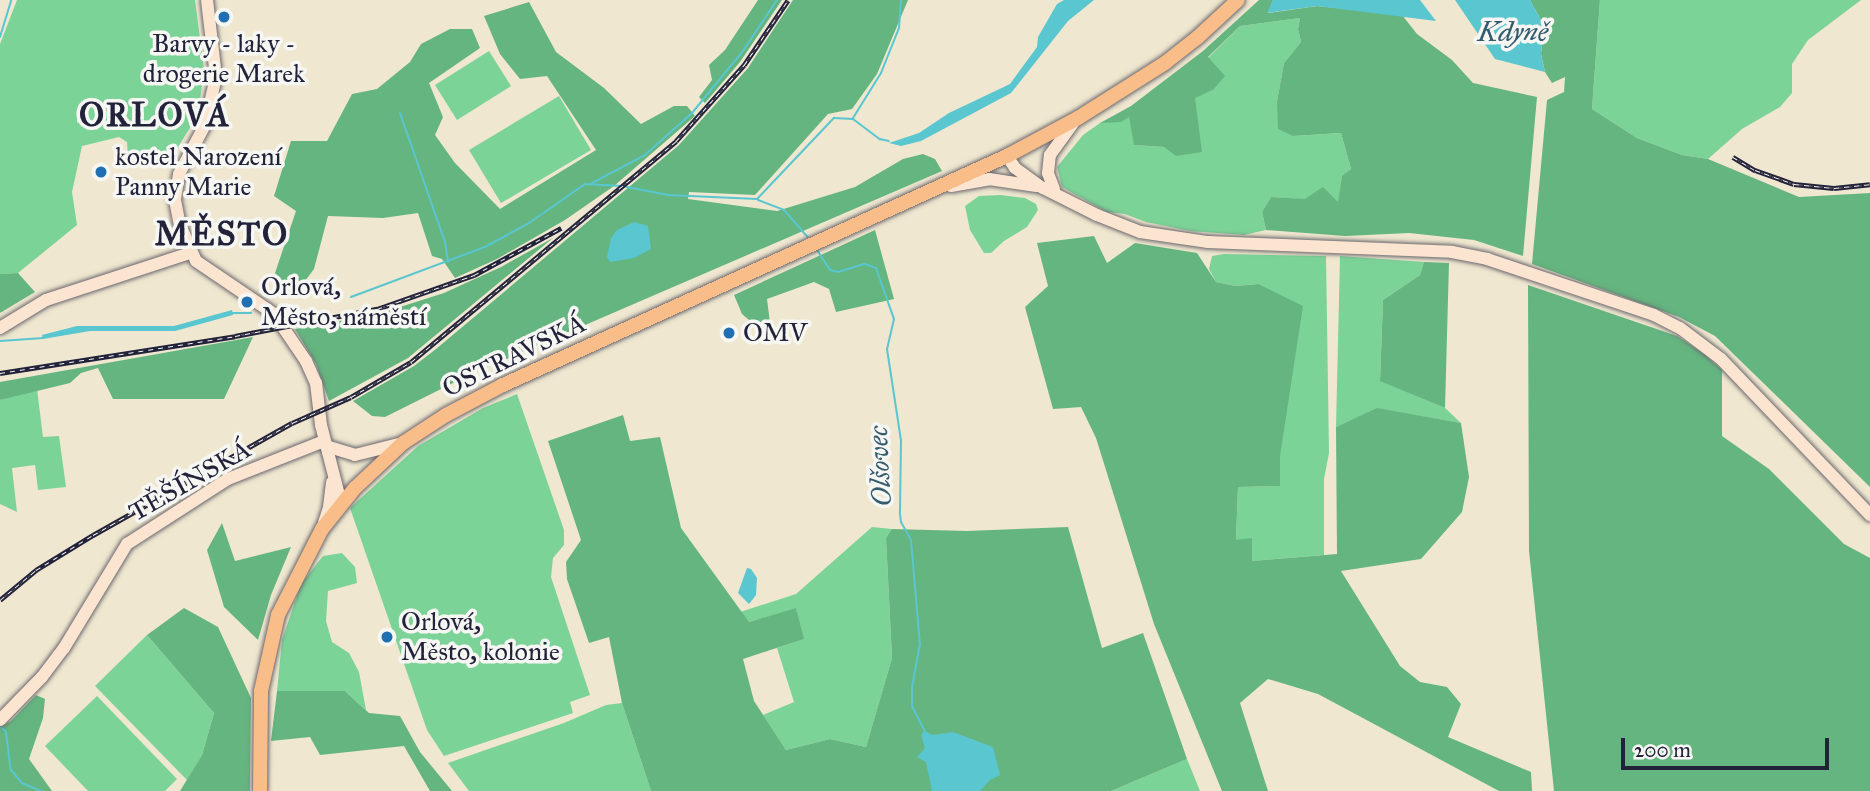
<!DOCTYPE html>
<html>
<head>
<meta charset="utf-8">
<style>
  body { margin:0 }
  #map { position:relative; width:1870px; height:791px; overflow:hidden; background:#efe7cf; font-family:"IM FELL Great Primer",serif }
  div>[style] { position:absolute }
  .green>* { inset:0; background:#7cd398 }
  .forest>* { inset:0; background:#65b580 }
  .water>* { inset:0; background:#59c6d0 }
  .stream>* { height:2px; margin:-1px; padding:0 1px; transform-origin:1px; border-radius:1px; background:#59c6d0 }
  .roads { filter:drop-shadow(0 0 2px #6a676f) drop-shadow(0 0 2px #6a676f) }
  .secondary>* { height:12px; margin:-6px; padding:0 6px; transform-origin:6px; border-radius:6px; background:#fce5d0 }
  .primary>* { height:14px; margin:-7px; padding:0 7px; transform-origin:7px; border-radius:7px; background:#f8bd89 }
  .rail>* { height:4.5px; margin-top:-2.25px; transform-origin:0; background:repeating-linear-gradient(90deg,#f6f6f2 0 5px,#22223b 0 10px); box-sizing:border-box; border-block:2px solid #22223b }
  .dots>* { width:19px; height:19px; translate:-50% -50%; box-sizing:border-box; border:4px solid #f6f6f2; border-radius:50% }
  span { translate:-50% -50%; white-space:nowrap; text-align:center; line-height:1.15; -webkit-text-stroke:7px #f6f6f2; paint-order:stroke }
  .poi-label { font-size:26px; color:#22223b }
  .left { translate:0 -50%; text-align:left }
  .street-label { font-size:26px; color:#22223b }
  .water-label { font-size:28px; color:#355b6f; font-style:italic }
  .district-label { font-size:33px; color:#22223b; font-weight:700; letter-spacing:2px }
  .scale { position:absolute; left:1621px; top:738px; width:208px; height:32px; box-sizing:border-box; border:4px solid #22223b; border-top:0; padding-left:9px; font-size:21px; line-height:24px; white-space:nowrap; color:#22223b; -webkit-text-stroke:5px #f6f6f2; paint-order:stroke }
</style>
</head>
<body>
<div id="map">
  <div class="green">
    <div style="clip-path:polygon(17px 0,195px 0,204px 69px,198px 115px,165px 168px,128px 157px,127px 142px,119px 137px,82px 146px,72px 192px,77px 225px,18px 273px,0 274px,0 44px)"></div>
    <div style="clip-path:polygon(1600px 0,1861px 0,1808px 40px,1792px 64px,1792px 93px,1780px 107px,1742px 129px,1708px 159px,1682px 155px,1637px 138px,1592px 109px)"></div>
    <div style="clip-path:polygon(1300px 18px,1298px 29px,1301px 42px,1284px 63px,1277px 101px,1293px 136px,1341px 133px,1351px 169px,1342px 177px,1339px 202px,1271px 197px,1262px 212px,1266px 230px,1244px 235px,1190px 231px,1146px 222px,1125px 214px,1107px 212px,1062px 187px,1057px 167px,1083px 135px,1100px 123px,1129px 116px,1135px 145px,1164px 147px,1195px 97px,1213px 90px,1208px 58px,1240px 26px)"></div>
    <div style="clip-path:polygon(489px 51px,511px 86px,457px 120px,435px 85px)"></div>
    <div style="clip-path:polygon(559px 96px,591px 150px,501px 203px,469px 150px)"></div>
    <div style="clip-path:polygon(1001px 195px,1025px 198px,1036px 204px,1038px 210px,1027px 227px,1004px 241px,991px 253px,984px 253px,970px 230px,965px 206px,979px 196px)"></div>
    <div style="clip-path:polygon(1224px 254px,1326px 256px,1329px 453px,1324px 479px,1324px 555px,1252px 561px,1236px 540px,1238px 487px,1279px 486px,1280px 456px,1258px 284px,1236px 286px,1216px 282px,1209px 269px,1212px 256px)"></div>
    <div style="clip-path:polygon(1340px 256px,1424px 262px,1420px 275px,1383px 300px,1380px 380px,1445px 408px,1461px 423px,1377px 409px,1336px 427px)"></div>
    <div style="clip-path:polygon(37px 389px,43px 437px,59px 436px,66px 487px,38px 490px,35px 465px,12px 468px,17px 512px,0 504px,0 400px)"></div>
    <div style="clip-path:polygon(517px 394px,564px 530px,564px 545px,553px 558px,551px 577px,590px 695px,570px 702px,573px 713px,444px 756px,427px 730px,350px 508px,418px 446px,483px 408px)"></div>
    <div style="clip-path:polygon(872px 527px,892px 529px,886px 538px,892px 658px,866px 747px,830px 739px,786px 750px,763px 715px,794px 702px,777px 648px,803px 639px,796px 609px,749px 622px,740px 612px,796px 594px)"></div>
    <div style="clip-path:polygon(342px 553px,355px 567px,357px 583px,328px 591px,326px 621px,332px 642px,349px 653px,359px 672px,366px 710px,345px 691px,277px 691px,282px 640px,301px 584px,323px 556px)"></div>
    <div style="clip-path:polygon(147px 635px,214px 713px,202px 755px,187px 780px,95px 686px)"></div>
    <div style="clip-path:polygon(97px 696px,177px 779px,165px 791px,88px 791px,45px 746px)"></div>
    <div style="clip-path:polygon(622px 703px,651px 791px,469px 791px,448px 763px,564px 723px,606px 705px)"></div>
    <div style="clip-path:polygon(1187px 759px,1200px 791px,1111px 791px)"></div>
  </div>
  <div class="forest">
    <div style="clip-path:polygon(758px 0,782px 0,740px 62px,705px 103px,699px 97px,712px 80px,709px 65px,725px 50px)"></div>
    <div style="clip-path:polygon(793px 0,908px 0,877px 74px,852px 109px,828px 114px,755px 195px,689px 192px,688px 199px,777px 211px,855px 187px,903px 159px,923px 154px,935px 159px,942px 171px,467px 376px,385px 417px,372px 416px,353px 401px,414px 366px,436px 349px,679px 145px,748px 68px)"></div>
    <div style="clip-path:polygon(1259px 0,1273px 0,1268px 13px,1317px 6px,1402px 15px,1417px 34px,1452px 60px,1473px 83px,1537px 97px,1523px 256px,1474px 240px,1409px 233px,1345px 236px,1266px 230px,1262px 212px,1271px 197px,1305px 199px,1323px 187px,1338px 202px,1342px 176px,1351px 169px,1341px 133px,1293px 136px,1278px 129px,1277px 101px,1284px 63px,1301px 42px,1298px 29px,1300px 18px,1240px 26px,1208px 57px,1225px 76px,1213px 90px,1195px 98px,1202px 152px,1176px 156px,1164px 147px,1134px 145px,1129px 117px,1121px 122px,1100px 123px,1131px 106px,1203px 51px)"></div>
    <div style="clip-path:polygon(1530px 0,1600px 0,1592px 109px,1637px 138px,1682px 155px,1708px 159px,1799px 197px,1870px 193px,1870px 487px,1715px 336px,1679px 317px,1532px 264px,1547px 100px,1564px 92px,1565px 77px,1552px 83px,1545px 72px,1541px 54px,1544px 26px)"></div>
    <div style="clip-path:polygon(529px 2px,556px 52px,604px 88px,641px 124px,674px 106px,687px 106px,695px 116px,614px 186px,565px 220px,497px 259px,455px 278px,442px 259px,432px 256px,418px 213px,383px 218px,328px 216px,314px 269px,302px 285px,286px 288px,275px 273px,296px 211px,274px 196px,291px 141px,327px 141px,352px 94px,377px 89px,410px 62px,421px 44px,450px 29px,472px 29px,480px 48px,429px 83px,443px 117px,435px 135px,455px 163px,500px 209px,596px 150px,547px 76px,520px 79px,500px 54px,484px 16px)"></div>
    <div style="clip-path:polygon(875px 230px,894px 299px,836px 312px,829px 289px,814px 282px,767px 299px,770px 323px,755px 325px,742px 314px,734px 295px)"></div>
    <div style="clip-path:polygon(1094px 236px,1107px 263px,1135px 243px,1197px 253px,1216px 282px,1236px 286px,1258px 284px,1303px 306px,1280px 456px,1280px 486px,1238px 487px,1236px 540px,1252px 538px,1252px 561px,1337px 554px,1336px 427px,1377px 408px,1461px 423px,1469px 477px,1462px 512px,1421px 559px,1341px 571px,1400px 666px,1420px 682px,1447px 687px,1461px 704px,1448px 737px,1531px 772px,1532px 791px,1499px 791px,1318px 694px,1268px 679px,1240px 703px,1268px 791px,1222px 791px,1154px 624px,1096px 438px,1081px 407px,1053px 409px,1025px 307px,1048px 286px,1037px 243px)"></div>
    <div style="clip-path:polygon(553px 238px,408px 358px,329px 401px,316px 364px,295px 329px,378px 314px,444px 293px,501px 267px)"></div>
    <div style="clip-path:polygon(1424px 262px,1449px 263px,1445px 408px,1380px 381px,1383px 300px,1420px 275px)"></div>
    <div style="clip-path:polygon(18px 273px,35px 292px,0 313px,0 274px)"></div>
    <div style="clip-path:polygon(1528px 285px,1677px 336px,1704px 354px,1722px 370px,1722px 436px,1769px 469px,1844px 544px,1870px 558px,1870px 791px,1554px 791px,1529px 551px)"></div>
    <div style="clip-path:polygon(253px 337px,224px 399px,113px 399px,98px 368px,81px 373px,70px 383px,0 400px,0 382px)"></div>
    <div style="clip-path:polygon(623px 415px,630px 441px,660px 437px,681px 528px,749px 622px,796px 608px,804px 639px,743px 659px,754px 701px,786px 750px,830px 739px,866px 747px,892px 658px,886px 538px,892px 529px,967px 531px,1068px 527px,1102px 648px,1143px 633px,1187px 759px,1111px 791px,651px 791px,622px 703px,609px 637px,589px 643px,567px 579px,566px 562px,581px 540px,548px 441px)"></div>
    <div style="clip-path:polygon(222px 523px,235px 561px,291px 547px,271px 595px,258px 640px,224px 607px,207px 550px)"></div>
    <div style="clip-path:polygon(184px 608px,218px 627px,251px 698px,250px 791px,180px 791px,202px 755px,214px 713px,147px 635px)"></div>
    <div style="clip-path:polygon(277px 691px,345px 691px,369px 713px,400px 716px,420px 752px,452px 791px,430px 791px,404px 746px,320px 755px,310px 737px,271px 741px)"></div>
    <div style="clip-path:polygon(36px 695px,45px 699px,43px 718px,29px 759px,52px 791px,0 791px,0 727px,11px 721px)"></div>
  </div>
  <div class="water">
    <div style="clip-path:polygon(1064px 0,1094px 0,1068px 21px,1011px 93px,921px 141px,901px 146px,889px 143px,919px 133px,949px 113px,1010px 84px,1037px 47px,1038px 37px,1057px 4px)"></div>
    <div style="clip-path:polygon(1273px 0,1420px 0,1436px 21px,1317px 6px,1267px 13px)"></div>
    <div style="clip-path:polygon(1455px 0,1530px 0,1544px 26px,1541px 54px,1545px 72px,1495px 59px)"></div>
    <div style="clip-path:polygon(634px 222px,648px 226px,651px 249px,634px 258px,610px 262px,607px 257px,611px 238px,617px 230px)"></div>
    <div style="clip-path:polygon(232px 310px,233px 315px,175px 331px,90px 331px,43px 339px,42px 335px,77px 326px,174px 326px)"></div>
    <div style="clip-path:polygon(747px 568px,751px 569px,757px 578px,756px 595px,749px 604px,738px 593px)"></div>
    <div style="clip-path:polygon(924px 731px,933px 735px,953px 732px,993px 747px,1000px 775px,990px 780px,980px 791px,932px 791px,926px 762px,917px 757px,925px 748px,921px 735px)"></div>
  </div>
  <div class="stream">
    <div style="left:0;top:37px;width:39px;rotate:-73deg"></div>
    <div style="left:400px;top:113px;width:137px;rotate:70.8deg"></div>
    <div style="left:445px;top:242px;width:20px;rotate:81deg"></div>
    <div style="left:853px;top:118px;width:53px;rotate:-58.1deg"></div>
    <div style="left:881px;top:73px;width:48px;rotate:-68.2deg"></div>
    <div style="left:899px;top:28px;width:28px;rotate:-86deg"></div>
    <div style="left:592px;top:183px;width:60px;rotate:-27.8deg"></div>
    <div style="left:645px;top:155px;width:63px;rotate:-41.8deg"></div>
    <div style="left:692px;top:113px;width:80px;rotate:-50.6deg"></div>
    <div style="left:743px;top:51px;width:61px;rotate:-56.3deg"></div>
    <div style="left:758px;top:200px;width:28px;rotate:21deg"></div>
    <div style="left:784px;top:210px;width:40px;rotate:49deg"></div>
    <div style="left:817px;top:250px;width:24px;rotate:57deg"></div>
    <div style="left:830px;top:270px;width:8px;rotate:14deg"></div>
    <div style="left:838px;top:272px;width:28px;rotate:-17deg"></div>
    <div style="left:865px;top:264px;width:12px;rotate:20deg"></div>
    <div style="left:876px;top:268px;width:54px;rotate:70.6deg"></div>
    <div style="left:894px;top:319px;width:31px;rotate:103deg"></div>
    <div style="left:887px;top:349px;width:92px;rotate:81.3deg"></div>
    <div style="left:901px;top:440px;width:74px;rotate:90.8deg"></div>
    <div style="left:900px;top:514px;width:8px;rotate:83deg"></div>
    <div style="left:901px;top:522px;width:21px;rotate:61deg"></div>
    <div style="left:911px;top:540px;width:104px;rotate:85.1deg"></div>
    <div style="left:920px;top:644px;width:44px;rotate:100.5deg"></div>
    <div style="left:912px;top:687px;width:19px;rotate:90deg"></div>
    <div style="left:912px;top:706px;width:29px;rotate:63deg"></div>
    <div style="left:351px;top:297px;width:143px;rotate:-20.5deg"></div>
    <div style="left:485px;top:247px;width:50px;rotate:-28.6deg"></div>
    <div style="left:529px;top:223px;width:68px;rotate:-34.9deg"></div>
    <div style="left:585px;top:184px;width:37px;rotate:3deg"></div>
    <div style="left:622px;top:186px;width:47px;rotate:11.1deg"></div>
    <div style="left:668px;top:195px;width:89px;rotate:2.6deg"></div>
    <div style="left:757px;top:199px;width:112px;rotate:-46.5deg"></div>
    <div style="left:834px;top:118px;width:19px;rotate:3deg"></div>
    <div style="left:853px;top:119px;width:34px;rotate:37deg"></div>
    <div style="left:880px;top:139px;width:9px;rotate:13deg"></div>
    <div style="left:231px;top:313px;width:20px"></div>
    <div style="left:0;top:341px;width:43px;rotate:-4deg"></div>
    <div style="left:0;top:726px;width:8px;rotate:45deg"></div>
    <div style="left:6px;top:732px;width:38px;rotate:83deg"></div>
    <div style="left:11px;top:770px;width:17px;rotate:50deg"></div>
    <div style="left:22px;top:783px;width:21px;rotate:23deg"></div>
  </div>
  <div class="roads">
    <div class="secondary">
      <div style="left:207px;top:0;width:78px;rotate:83.3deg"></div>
      <div style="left:216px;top:77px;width:49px;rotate:102.9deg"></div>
      <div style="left:205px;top:125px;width:55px;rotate:118deg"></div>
      <div style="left:179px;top:174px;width:26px;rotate:99deg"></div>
      <div style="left:175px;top:200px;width:25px;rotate:79deg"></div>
      <div style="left:180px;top:225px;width:39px;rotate:66deg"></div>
      <div style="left:196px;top:261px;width:94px;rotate:34.2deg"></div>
      <div style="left:274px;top:314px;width:57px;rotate:55.8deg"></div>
      <div style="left:306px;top:361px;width:24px;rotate:66deg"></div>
      <div style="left:316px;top:383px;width:42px;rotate:83.2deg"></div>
      <div style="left:321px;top:425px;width:81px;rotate:75.6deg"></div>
      <div style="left:1007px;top:156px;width:14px;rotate:56deg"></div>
      <div style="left:1015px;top:168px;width:34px;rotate:36deg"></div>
      <div style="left:1043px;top:188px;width:60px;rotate:26.6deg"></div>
      <div style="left:1097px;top:215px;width:46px;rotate:21.6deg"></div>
      <div style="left:1140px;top:232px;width:69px;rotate:8.4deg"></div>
      <div style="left:1208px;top:242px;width:244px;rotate:2.3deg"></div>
      <div style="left:1452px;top:252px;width:36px;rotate:11deg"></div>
      <div style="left:1487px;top:259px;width:176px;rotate:18.5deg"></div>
      <div style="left:1654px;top:315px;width:29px;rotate:27deg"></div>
      <div style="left:1680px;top:328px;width:51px;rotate:37.1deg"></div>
      <div style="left:1721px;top:359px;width:216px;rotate:46.3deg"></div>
      <div style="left:951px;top:186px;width:39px;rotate:-10deg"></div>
      <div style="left:989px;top:179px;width:48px;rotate:8.5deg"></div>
      <div style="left:1054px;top:189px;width:17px;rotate:-111deg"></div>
      <div style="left:1048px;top:173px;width:18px;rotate:-84deg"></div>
      <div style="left:1050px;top:155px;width:41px;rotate:-54deg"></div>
      <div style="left:0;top:328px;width:54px;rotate:-31.3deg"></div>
      <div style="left:46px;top:300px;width:151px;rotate:-18.1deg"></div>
      <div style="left:326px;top:446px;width:30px;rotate:17deg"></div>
      <div style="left:355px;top:455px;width:49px;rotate:-14deg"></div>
      <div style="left:323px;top:526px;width:20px;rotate:-72deg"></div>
      <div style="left:329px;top:507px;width:25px;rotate:-83deg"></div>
      <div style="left:0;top:720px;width:60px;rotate:-45.7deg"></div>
      <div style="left:42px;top:677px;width:36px;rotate:-53deg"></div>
      <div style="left:64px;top:648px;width:122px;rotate:-58.8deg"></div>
      <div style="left:127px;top:544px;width:120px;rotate:-32.8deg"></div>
      <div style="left:228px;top:479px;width:103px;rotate:-21.6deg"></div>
    </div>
    <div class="primary">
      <div style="left:260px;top:791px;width:100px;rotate:-89.4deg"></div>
      <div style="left:261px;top:691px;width:78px;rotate:-77.4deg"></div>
      <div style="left:278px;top:615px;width:97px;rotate:-62.9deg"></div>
      <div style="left:322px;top:529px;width:53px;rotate:-51.2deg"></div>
      <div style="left:355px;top:488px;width:66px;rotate:-43.2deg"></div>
      <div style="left:403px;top:443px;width:51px;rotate:-33.1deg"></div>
      <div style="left:446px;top:415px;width:64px;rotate:-27.8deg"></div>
      <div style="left:503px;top:385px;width:554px;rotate:-24.44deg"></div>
      <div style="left:1007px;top:156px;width:81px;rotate:-28.2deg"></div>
      <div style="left:1078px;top:118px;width:103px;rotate:-32.3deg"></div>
      <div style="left:1165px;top:63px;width:42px;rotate:-38.2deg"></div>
      <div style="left:1198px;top:37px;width:54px;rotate:-42.8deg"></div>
    </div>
  </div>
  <div class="rail">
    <div style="left:1733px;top:157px;width:26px;rotate:31deg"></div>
    <div style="left:1755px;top:170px;width:41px;rotate:19.7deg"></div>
    <div style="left:1794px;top:184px;width:40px;rotate:5.7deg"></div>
    <div style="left:1834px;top:188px;width:36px;rotate:-6deg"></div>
    <div style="left:0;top:373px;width:238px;rotate:-8.9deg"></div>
    <div style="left:235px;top:336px;width:145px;rotate:-10.8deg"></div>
    <div style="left:377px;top:309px;width:103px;rotate:-19.3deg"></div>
    <div style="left:474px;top:275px;width:99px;rotate:-28.4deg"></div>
    <div style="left:0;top:600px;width:47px;rotate:-39.8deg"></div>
    <div style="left:36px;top:570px;width:67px;rotate:-31.6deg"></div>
    <div style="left:93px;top:535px;width:228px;rotate:-29.4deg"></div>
    <div style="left:292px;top:423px;width:64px;rotate:-23.8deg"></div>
    <div style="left:351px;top:397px;width:69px;rotate:-30.3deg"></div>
    <div style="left:411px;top:362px;width:345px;rotate:-39.8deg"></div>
    <div style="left:676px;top:141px;width:102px;rotate:-48.2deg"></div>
    <div style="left:744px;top:65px;width:78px;rotate:-55.9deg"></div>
  </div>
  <div class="dots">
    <div style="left:224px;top:17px;background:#1f6fb2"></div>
    <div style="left:101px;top:172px;background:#1f6fb2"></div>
    <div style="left:247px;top:302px;background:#1f6fb2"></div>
    <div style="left:729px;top:333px;background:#1f6fb2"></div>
    <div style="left:387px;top:637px;background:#1f6fb2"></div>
  </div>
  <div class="poi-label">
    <span style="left:224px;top:59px">Barvy - laky -<br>drogerie Marek</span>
    <span class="left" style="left:115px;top:172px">kostel Narození<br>Panny Marie</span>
    <span class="left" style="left:261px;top:302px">Orlová,<br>Město, náměstí</span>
    <span class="left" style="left:743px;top:333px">OMV</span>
    <span class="left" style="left:401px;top:637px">Orlová,<br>Město, kolonie</span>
  </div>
  <div class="street-label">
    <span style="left:514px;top:356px;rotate:-26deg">OSTRAVSKÁ</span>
    <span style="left:190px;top:481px;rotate:-30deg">TĚŠÍNSKÁ</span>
  </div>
  <div class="water-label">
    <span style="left:1513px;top:32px">Kdyně</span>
    <span style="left:880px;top:466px;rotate:-93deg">Olšovec</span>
  </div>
  <div class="district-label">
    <span style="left:155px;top:116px">ORLOVÁ</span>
    <span style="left:222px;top:235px">MĚSTO</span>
  </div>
  <div class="scale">200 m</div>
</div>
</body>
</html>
